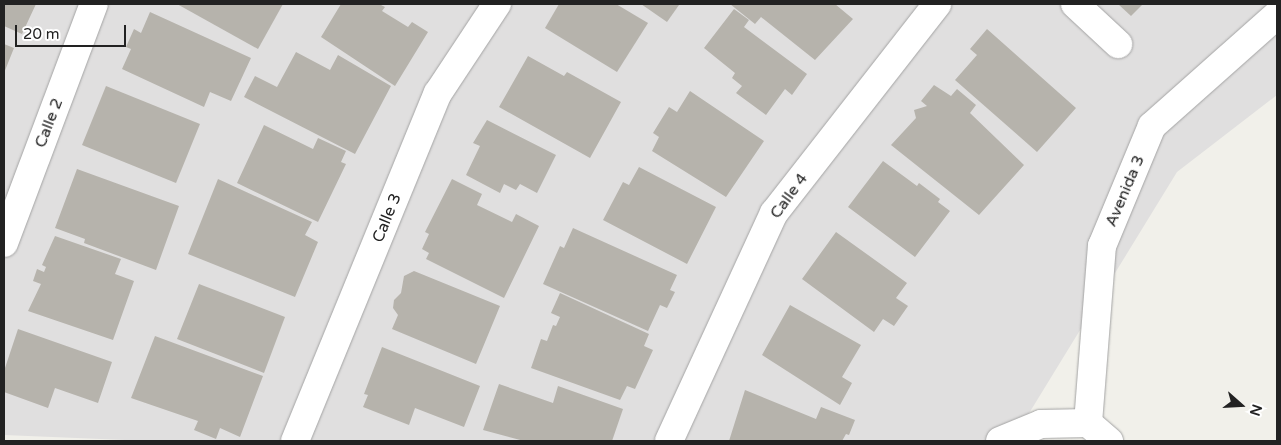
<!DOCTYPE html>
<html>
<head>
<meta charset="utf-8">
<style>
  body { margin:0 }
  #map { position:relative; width:1281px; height:445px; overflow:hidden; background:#f1f0ea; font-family:"Varela Round",sans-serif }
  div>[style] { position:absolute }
  .residential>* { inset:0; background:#e0dfdf }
  .building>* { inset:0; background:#b6b3ac }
  .roads { filter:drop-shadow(0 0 1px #a3a3a3) drop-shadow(0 0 1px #a3a3a3) }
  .minor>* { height:28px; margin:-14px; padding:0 14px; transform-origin:14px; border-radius:14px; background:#fff }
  span { translate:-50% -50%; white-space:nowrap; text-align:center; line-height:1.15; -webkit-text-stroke:4.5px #fff; paint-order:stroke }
  .street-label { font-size:16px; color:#222 }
  .frame { position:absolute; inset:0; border:5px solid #222; pointer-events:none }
  .north { position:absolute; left:1216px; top:380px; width:50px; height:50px; -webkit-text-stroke:4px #fff; paint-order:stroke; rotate:109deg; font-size:14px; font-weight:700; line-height:20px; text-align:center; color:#222 }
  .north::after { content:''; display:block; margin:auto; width:18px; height:22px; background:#222; clip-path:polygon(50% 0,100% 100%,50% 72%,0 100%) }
  .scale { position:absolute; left:15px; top:25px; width:111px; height:22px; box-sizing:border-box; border:2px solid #222; border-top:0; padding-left:6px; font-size:15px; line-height:18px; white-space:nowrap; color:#222; -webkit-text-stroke:4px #fff; paint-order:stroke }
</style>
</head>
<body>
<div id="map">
  <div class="residential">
    <div style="clip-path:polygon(4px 4px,1277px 4px,1277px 95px,1177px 172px,1012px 441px,149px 441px,4px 435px)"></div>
  </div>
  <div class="building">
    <div style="clip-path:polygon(4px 4px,36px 4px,22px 34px,4px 26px)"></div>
    <div style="clip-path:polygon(177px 4px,283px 4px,258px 49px)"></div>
    <div style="clip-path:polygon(341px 4px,379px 4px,385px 7px,382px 11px,408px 27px,412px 22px,428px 32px,395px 86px,321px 37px)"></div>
    <div style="clip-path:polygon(559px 4px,616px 4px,648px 23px,617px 72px,545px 28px)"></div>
    <div style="clip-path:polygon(641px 4px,677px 4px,679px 5px,667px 22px)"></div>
    <div style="clip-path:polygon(730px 4px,835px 4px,853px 19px,815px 60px,761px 17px,755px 24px)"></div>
    <div style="clip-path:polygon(1118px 4px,1143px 4px,1131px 16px)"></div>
    <div style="clip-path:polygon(734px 9px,749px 20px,744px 27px,807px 74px,792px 95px,785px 89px,766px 115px,736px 93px,742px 86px,732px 78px,735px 73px,704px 48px)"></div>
    <div style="clip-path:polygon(150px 12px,251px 58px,231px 101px,210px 92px,204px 107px,122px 69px,131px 49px,126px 47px,134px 29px,141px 33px)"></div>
    <div style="clip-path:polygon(987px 29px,1076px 108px,1037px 152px,955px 80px,977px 55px,970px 49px)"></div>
    <div style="clip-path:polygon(4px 44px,14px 48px,4px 73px)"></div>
    <div style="clip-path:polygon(296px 52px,330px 70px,338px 55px,391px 86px,355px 154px,244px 97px,255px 76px,277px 87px)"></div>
    <div style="clip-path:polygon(528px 56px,564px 76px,567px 72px,621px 102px,590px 158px,499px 107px)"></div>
    <div style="clip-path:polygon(934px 85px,951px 96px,957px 89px,976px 105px,970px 113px,1024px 165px,979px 215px,891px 145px,916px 118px,914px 110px,927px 106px,921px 101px)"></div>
    <div style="clip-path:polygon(106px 86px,200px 124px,176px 183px,82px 145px)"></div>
    <div style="clip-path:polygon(690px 91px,764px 141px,726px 197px,652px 151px,659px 137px,653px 133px,669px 107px,677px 112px)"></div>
    <div style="clip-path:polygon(487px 120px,556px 155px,537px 193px,520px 184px,516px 190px,504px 184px,500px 193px,466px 175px,480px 146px,473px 143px)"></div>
    <div style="clip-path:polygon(264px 125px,313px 149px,318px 138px,346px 151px,341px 162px,346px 164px,318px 222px,237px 183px)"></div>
    <div style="clip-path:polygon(883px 161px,917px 186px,919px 183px,940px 199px,938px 202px,950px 211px,915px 257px,848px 207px)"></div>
    <div style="clip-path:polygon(639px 167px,716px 207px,687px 264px,603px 220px,623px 182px,629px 185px)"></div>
    <div style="clip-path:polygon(77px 169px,179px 206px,156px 270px,84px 243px,85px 239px,55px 228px)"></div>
    <div style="clip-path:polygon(218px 179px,312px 222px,305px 235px,318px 242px,295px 297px,188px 254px)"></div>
    <div style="clip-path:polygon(452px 179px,482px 194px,477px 205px,512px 222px,516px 214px,539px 226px,504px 298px,426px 259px,429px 253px,422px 249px,429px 234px,425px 232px)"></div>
    <div style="clip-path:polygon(573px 228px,677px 275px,670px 290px,675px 292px,667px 308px,660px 305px,648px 331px,543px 284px,560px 246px,564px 248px)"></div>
    <div style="clip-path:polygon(836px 232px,907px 283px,896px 298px,908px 306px,894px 326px,883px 319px,874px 332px,802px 279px)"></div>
    <div style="clip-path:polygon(55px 236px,121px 259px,115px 274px,134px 281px,113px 340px,28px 311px,41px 284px,33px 281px,37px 269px,44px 272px,46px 267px,42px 265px)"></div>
    <div style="clip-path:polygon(414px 271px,500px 306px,476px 364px,392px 329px,398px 315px,393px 308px,394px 300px,401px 293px,404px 276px)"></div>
    <div style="clip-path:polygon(199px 284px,285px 317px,264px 373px,177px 339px)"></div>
    <div style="clip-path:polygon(560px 293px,649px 334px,644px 346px,653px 350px,635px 389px,627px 386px,620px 400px,531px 368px,541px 339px,547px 341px,553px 325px,556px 326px,560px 317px,551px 313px)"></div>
    <div style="clip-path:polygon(790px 305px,861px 345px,842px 377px,852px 383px,840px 405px,762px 355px)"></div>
    <div style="clip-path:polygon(18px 329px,112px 362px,98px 403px,55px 388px,48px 408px,4px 392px,4px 371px)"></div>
    <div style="clip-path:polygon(155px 336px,263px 376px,240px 437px,220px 428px,216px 439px,194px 430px,198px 421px,131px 398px)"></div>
    <div style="clip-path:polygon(382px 347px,480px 386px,464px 427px,415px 408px,409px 425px,363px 407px,368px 395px,364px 394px)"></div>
    <div style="clip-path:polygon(499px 384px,553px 403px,558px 386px,623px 409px,612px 441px,524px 441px,483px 430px)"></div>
    <div style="clip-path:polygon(745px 390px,816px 419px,821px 407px,855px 420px,849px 435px,846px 434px,842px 441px,729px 441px)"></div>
  </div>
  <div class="roads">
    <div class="minor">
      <div style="left:1075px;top:4px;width:59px;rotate:42.9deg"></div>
      <div style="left:4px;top:243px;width:255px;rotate:-69.4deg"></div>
      <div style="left:1088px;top:423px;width:178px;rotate:-85.5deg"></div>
      <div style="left:1102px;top:246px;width:130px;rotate:-67.4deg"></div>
      <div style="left:1152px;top:126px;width:167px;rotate:-41.6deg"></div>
      <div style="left:1088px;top:423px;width:28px;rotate:41deg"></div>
      <div style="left:295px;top:441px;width:376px;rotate:-67.7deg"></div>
      <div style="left:438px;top:93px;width:107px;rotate:-56.5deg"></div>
      <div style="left:669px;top:441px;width:251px;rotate:-65.3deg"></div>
      <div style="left:774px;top:213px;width:265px;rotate:-52deg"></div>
      <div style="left:1000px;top:441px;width:44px;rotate:-22.5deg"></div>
      <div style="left:1041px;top:424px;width:47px;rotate:-1.2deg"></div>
    </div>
  </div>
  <div class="street-label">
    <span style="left:49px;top:123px;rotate:-69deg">Calle 2</span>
    <span style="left:1125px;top:191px;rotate:-67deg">Avenida 3</span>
    <span style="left:789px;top:196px;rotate:-54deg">Calle 4</span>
    <span style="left:387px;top:218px;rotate:-68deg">Calle 3</span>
  </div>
  <div class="frame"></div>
  <div class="north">N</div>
  <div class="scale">20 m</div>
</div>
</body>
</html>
